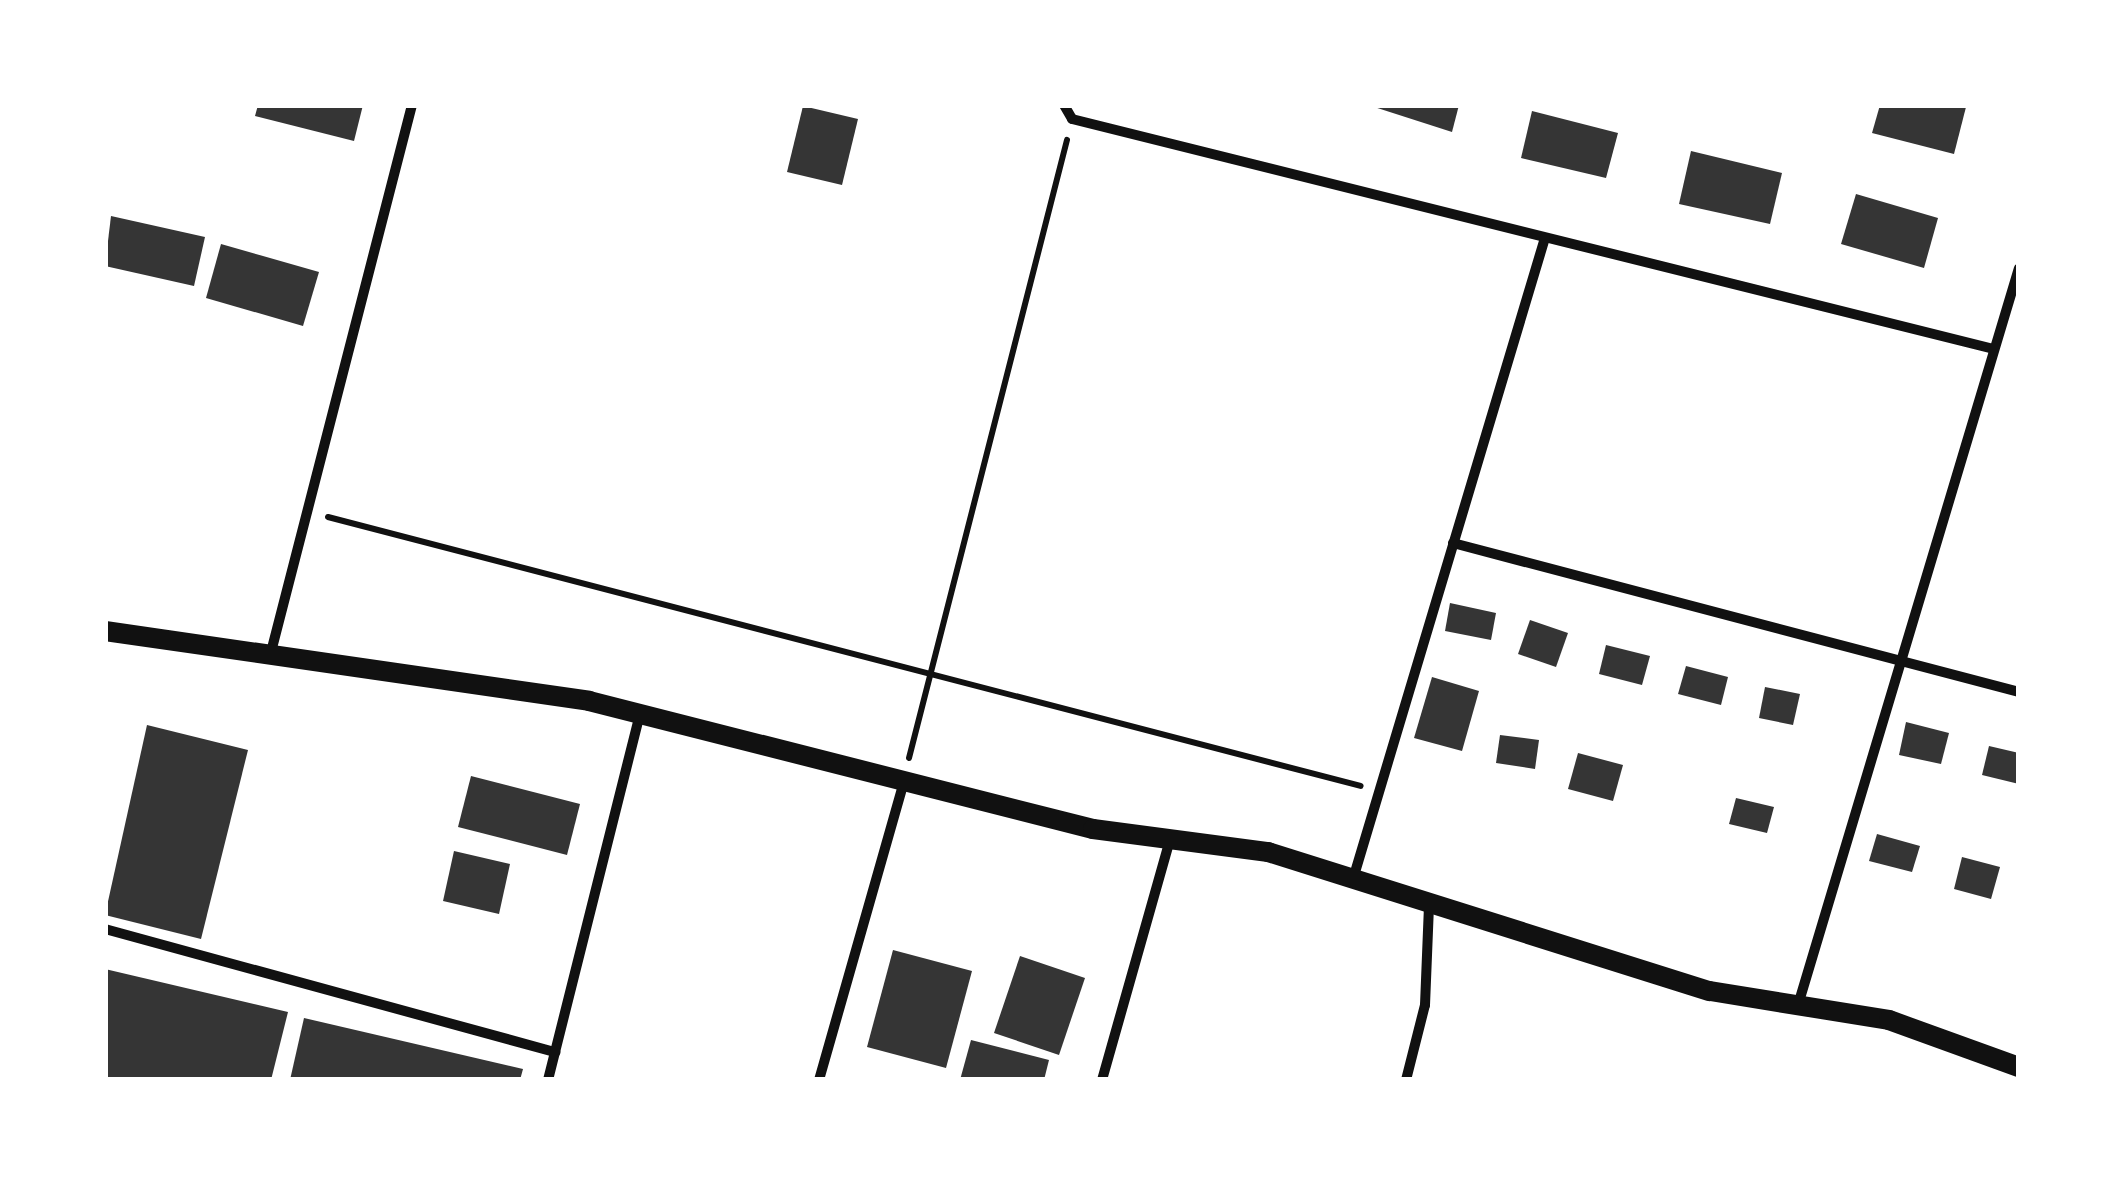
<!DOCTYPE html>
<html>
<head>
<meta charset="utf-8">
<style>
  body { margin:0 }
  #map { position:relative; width:2124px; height:1185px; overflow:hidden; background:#fff; font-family:"Noto Sans",sans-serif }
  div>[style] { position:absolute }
  .building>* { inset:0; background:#353535 }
  .path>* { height:6px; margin:-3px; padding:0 3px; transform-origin:3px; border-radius:3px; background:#111 }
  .minor>* { height:10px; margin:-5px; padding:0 5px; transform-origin:5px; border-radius:5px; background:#111 }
  .secondary>* { height:20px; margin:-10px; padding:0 10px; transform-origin:10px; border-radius:10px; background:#111 }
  span { translate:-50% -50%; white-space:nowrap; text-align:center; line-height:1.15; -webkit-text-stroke:8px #fff; paint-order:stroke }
  .frame { position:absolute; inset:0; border:108px solid #fff; pointer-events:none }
</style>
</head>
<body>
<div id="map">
  <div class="building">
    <div style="clip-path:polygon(258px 105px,363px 105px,354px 141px,255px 116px)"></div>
    <div style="clip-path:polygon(1368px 105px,1459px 105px,1452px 132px)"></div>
    <div style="clip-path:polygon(1880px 105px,1966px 107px,1954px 154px,1872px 133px)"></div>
    <div style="clip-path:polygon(803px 106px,858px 119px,842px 185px,787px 172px)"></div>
    <div style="clip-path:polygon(1532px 111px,1618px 133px,1606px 178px,1521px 158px)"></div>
    <div style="clip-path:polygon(1691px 151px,1782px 173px,1770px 224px,1679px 204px)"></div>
    <div style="clip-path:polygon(1856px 194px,1938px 218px,1924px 268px,1841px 244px)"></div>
    <div style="clip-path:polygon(111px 216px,205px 237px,194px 286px,105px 266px)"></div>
    <div style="clip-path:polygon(221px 244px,319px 272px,303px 326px,206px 298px)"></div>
    <div style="clip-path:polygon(1450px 603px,1496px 613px,1491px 640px,1445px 631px)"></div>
    <div style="clip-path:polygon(1530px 620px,1568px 633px,1556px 667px,1518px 654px)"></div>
    <div style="clip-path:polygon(1606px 645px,1650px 656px,1642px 685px,1599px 674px)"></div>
    <div style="clip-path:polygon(1686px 666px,1728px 677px,1721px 705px,1678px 694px)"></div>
    <div style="clip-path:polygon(1432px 677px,1479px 691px,1462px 751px,1414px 738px)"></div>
    <div style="clip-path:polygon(1765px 687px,1800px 694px,1793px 725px,1759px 718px)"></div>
    <div style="clip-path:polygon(1906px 722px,1949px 733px,1941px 764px,1899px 755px)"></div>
    <div style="clip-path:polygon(147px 725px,248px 750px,201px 939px,105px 915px)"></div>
    <div style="clip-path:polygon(1500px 735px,1539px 740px,1535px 769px,1496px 763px)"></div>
    <div style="clip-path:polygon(1989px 746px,2019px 753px,2019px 784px,1982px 775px)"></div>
    <div style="clip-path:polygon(1578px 753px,1623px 765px,1613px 801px,1568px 789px)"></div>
    <div style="clip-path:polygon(471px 776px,580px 804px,567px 855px,458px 827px)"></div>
    <div style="clip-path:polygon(1736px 798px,1774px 807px,1767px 833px,1729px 824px)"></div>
    <div style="clip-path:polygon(1877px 834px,1920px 846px,1912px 872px,1869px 861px)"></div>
    <div style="clip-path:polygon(454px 851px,510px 864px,499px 914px,443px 901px)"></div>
    <div style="clip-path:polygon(1962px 857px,2000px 867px,1991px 899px,1954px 889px)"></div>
    <div style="clip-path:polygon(893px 950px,972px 971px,946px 1068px,867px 1047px)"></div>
    <div style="clip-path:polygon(1020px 956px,1085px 978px,1059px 1055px,994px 1033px)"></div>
    <div style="clip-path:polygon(105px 969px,288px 1012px,271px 1080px,105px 1080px)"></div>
    <div style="clip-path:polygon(304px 1018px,523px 1069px,520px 1080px,290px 1080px)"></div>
    <div style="clip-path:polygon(971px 1040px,1049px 1060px,1044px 1080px,960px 1080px)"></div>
  </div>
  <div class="path">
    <div style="left:328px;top:517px;width:1067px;rotate:14.6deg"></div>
    <div style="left:909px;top:758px;width:638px;rotate:-75.66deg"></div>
  </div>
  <div class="minor">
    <div style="left:1064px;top:105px;width:16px;rotate:60deg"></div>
    <div style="left:1072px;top:119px;width:950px;rotate:14.01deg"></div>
    <div style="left:1453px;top:543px;width:585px;rotate:14.75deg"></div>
    <div style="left:270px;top:656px;width:569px;rotate:-75.55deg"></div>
    <div style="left:1353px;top:879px;width:669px;rotate:-73.33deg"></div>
    <div style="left:105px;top:929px;width:467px;rotate:15.3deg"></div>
    <div style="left:1798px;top:1005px;width:769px;rotate:-73.31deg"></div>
    <div style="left:548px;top:1080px;width:377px;rotate:-75.9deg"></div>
    <div style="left:819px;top:1080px;width:311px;rotate:-74.1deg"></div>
    <div style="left:1102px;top:1080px;width:249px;rotate:-74.2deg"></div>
    <div style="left:1406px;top:1080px;width:77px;rotate:-75.8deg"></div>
    <div style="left:1425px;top:1005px;width:100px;rotate:-87.7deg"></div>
  </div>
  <div class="secondary">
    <div style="left:105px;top:631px;width:489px;rotate:8.2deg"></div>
    <div style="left:589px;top:701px;width:520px;rotate:14.25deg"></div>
    <div style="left:1093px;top:829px;width:177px;rotate:7.5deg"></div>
    <div style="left:1268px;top:852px;width:463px;rotate:17.5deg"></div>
    <div style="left:1710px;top:991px;width:181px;rotate:9.2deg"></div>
    <div style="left:1889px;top:1020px;width:138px;rotate:19.9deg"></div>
  </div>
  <div class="frame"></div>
</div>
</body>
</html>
